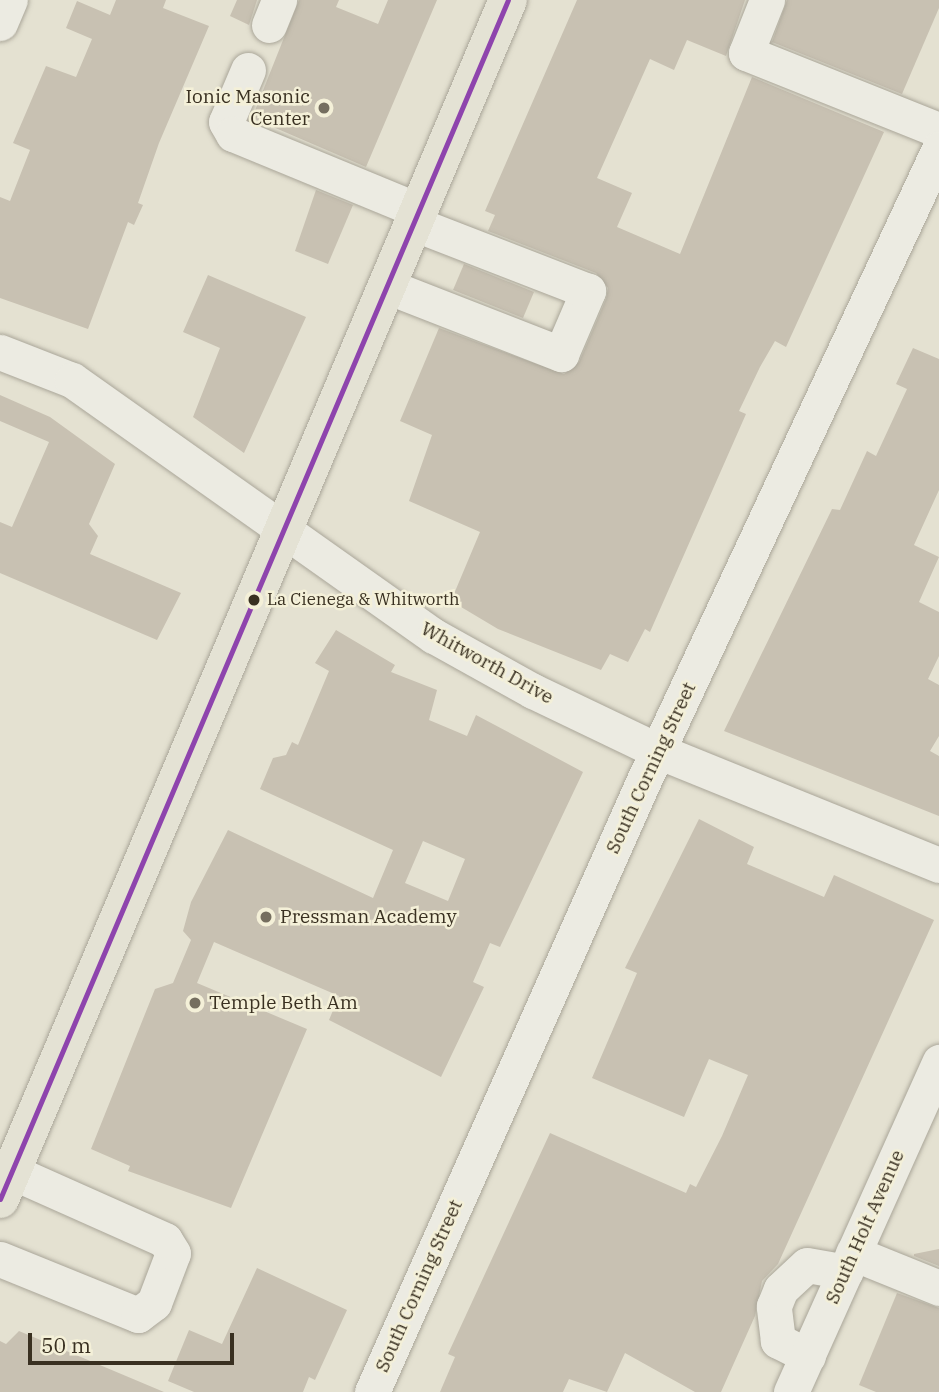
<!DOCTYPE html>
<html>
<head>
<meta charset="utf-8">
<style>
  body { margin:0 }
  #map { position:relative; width:939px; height:1392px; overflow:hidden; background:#e4e1d1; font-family:"IBM Plex Serif",serif }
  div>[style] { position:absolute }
  .building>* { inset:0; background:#c8c1b2 }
  .roads { filter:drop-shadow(0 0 2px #aaa699) drop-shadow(0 0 2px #aaa699) }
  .minor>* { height:35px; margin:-17.5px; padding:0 17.5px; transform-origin:17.5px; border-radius:17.5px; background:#ecebe2 }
  .major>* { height:38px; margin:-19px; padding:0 19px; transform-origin:19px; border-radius:19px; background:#e4e2d4 }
  .bus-1>* { height:5px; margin:-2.5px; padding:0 2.5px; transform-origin:2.5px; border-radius:2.5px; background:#8e44ad }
  .dots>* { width:19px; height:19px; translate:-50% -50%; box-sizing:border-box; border:4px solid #f4f0d8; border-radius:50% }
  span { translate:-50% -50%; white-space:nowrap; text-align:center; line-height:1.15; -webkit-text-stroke:5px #f4f0d8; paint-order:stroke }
  .bus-label { font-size:17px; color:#393021 }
  .left { translate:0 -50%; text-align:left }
  .poi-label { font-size:19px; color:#393021 }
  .right { translate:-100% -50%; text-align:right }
  .street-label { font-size:19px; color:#393021 }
  .scale { position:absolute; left:28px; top:1333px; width:206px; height:32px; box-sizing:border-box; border:4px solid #393021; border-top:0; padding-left:9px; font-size:21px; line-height:24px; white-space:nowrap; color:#393021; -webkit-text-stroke:5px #f4f0d8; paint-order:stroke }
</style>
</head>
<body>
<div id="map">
  <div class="building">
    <div style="clip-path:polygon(116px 0,166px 0,163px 8px,209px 26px,159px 143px,138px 203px,143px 205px,134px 225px,128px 222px,88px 329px,0 298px,0 197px,10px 201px,30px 150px,13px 143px,46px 66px,76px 77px,92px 39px,66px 28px,77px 1px,110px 15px)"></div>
    <div style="clip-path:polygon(237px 0,257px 0,249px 25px,230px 16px)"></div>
    <div style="clip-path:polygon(299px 0,339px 0,336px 7px,378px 24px,388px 0,437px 0,366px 167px,252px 118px)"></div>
    <div style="clip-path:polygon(577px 0,745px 0,726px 56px,687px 40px,674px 70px,650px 59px,597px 178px,632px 193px,617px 227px,680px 254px,752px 77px,884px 132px,786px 347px,775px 341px,760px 367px,739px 411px,746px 414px,650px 632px,645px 629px,628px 662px,610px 654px,601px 670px,498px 629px,451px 601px,480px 532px,409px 501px,432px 435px,400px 421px,439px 328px,564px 374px,579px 362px,606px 299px,608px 288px,596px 273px,488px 231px,495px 215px,485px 211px)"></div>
    <div style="clip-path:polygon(787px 0,939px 0,939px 8px,902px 94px,772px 42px)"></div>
    <div style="clip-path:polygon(316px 190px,353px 205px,328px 264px,295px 251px)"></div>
    <div style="clip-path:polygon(464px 264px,534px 292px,523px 318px,453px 290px)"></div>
    <div style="clip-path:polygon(208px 275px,306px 317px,244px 453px,193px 417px,220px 348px,183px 332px)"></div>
    <div style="clip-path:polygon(913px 348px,939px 359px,939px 490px,914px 545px,939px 557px,919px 602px,939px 612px,939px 656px,928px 679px,939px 685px,939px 736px,930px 751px,939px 756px,939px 816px,724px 731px,832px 509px,840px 510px,867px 451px,876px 456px,907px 389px,896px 384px)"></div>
    <div style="clip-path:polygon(0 395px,50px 417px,115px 464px,89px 524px,98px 536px,90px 554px,181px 593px,157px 640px,0 573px,0 522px,12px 527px,49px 442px,0 421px)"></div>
    <div style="clip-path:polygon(evenodd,336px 630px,395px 665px,391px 672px,437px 690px,429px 720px,467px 736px,476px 715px,583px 772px,500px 947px,490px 943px,473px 982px,484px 987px,441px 1077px,329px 1020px,339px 996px,214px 942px,197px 983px,307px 1029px,231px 1208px,128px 1171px,130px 1166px,91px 1149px,155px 989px,173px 983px,191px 940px,183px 931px,191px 902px,228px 830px,373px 898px,393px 850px,260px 789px,273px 758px,286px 755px,292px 742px,298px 745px,329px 671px,315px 663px,336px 630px,423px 841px,465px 859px,448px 901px,405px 883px,423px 841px)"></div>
    <div style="clip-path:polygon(699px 819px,754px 847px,747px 864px,824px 897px,834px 875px,934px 920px,778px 1264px,762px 1281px,755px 1316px,721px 1392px,695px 1392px,625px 1353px,607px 1392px,569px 1379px,563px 1392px,440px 1392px,455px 1357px,448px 1354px,550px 1133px,686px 1193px,690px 1184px,696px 1187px,722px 1136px,748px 1075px,709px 1059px,684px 1117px,592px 1078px,637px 973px,625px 968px)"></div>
    <div style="clip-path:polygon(939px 1249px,939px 1266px,914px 1256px,914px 1254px)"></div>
    <div style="clip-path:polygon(257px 1268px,347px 1310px,315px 1380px,309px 1377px,303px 1392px,194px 1392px,168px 1381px,189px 1330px,222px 1344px)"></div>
    <div style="clip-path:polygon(897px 1293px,939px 1308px,939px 1392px,876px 1392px,859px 1385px)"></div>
    <div style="clip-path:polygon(19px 1331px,164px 1392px,0 1392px,0 1341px,6px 1344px)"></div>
  </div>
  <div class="roads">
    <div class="minor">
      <div style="left:767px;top:0;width:57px;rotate:111.6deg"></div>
      <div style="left:746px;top:53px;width:208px;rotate:21.8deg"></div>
      <div style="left:0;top:23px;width:25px;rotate:-67deg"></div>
      <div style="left:269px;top:25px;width:27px;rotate:-68deg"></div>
      <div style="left:248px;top:70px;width:56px;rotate:112.9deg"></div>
      <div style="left:226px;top:122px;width:14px;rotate:60deg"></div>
      <div style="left:233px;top:134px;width:202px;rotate:22.4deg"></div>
      <div style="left:389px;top:287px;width:185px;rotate:21.3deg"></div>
      <div style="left:561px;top:354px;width:69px;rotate:-66.8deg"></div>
      <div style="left:588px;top:291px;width:186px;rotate:-158.8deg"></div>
      <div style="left:0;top:352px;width:77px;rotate:21.3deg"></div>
      <div style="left:72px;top:380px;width:443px;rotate:35.3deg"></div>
      <div style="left:434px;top:636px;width:113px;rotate:29.1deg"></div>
      <div style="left:533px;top:691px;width:139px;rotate:25.6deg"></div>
      <div style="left:658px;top:751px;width:303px;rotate:22.1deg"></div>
      <div style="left:853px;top:1253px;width:93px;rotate:22.1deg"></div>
      <div style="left:0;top:1259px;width:149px;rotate:22.1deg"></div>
      <div style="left:138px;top:1315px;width:20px;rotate:-37deg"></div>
      <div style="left:154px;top:1303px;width:53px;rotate:-69.2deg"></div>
      <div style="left:173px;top:1253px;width:15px;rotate:-122deg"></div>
      <div style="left:165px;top:1240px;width:167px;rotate:-156deg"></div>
      <div style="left:808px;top:1356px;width:34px;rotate:-153deg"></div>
      <div style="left:778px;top:1341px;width:35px;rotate:-97deg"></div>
      <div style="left:774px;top:1306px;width:18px;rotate:-68deg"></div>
      <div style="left:781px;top:1289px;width:35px;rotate:-43deg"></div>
      <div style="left:807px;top:1265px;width:39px;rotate:10deg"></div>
      <div style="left:372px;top:1392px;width:670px;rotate:-66.04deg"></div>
      <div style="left:644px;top:780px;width:697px;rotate:-64.94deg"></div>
      <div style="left:791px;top:1392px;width:362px;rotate:-65.8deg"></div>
    </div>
    <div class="major">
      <div style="left:0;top:1199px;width:1302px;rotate:-67.04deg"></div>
    </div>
  </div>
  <div class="bus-1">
    <div style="left:0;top:1199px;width:1302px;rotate:-67.04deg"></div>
  </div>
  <div class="dots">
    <div style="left:324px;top:108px;background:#756e5f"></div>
    <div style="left:254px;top:600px;background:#393021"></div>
    <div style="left:266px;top:917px;background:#756e5f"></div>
    <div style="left:195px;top:1003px;background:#756e5f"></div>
  </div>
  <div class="bus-label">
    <span class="left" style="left:267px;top:600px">La Cienega &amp; Whitworth</span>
  </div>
  <div class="poi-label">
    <span class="right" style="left:310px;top:108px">Ionic Masonic<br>Center</span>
    <span class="left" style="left:280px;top:917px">Pressman Academy</span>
    <span class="left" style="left:209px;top:1003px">Temple Beth Am</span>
  </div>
  <div class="street-label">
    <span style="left:487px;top:663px;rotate:29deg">Whitworth Drive</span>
    <span style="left:651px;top:768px;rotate:-65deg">South Corning Street</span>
    <span style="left:865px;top:1227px;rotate:-66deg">South Holt Avenue</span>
    <span style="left:419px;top:1286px;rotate:-66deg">South Corning Street</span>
  </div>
  <div class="scale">50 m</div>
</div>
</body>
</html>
